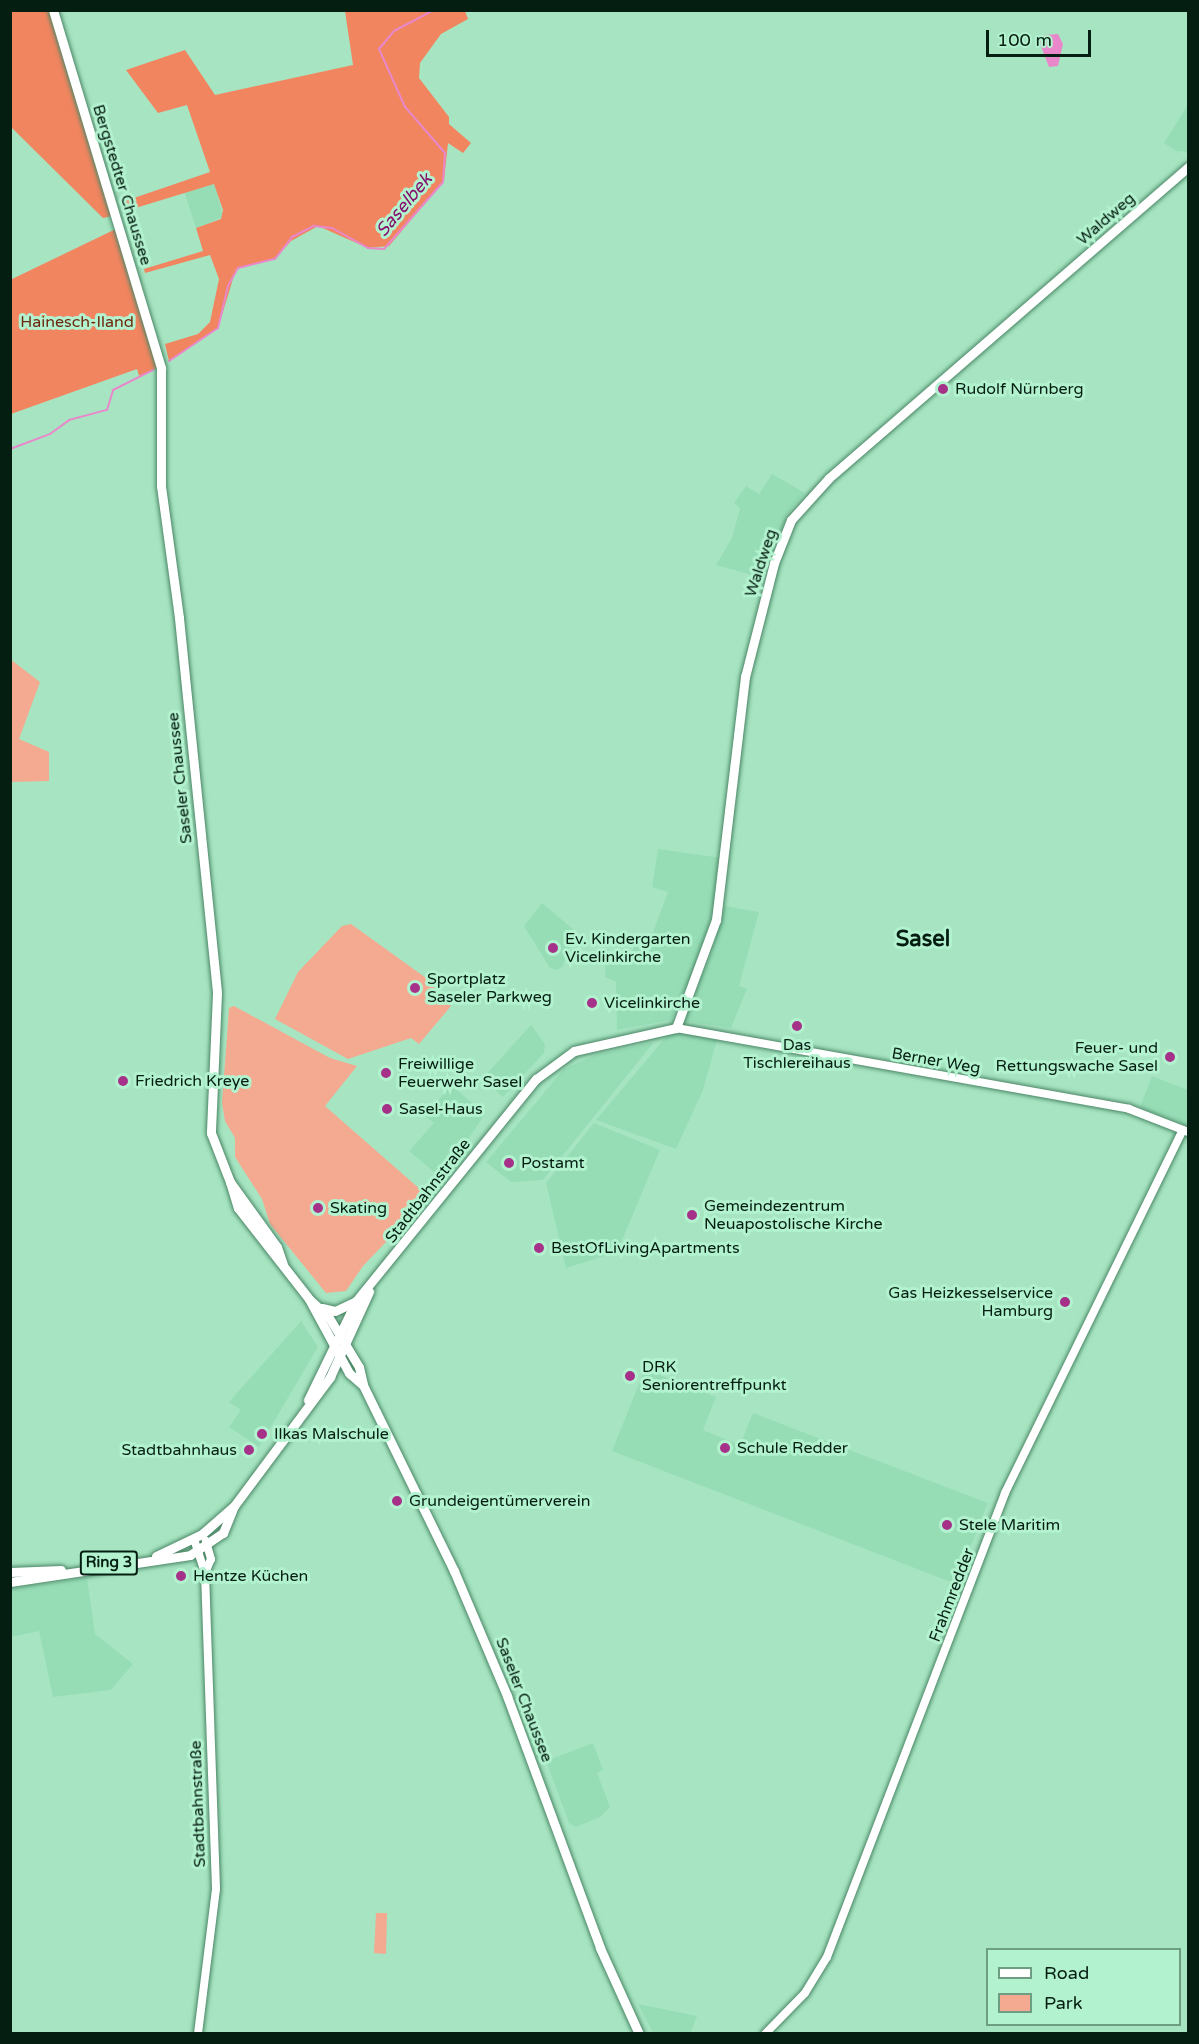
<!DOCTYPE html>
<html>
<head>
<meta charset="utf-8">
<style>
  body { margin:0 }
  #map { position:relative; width:1199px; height:2044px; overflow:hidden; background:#a7e5c2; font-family:"Varela Round",sans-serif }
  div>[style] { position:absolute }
  .built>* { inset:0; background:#96ddb6 }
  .green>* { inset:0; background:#f4aa91 }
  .forest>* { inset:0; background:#f18560 }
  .water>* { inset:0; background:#e888cb }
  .stream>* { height:2px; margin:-1px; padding:0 1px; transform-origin:1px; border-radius:1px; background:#e888cb }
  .roads { filter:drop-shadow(0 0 2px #4a8666) drop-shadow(0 0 2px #4a8666) }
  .minor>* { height:8px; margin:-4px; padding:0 4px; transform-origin:4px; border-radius:4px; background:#fff }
  .major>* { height:9px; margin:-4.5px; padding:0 4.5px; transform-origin:4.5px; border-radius:4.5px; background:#fff }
  .dots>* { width:16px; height:16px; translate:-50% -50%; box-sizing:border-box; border:3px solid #b3f2cf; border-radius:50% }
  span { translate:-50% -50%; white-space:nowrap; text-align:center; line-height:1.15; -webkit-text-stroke:6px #b3f2cf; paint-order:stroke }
  .shield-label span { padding:2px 4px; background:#b3f2cf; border:2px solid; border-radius:4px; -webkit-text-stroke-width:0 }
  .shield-label { font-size:15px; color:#051e12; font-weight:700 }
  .street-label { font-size:16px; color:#051e12 }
  .park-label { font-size:16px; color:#6d2910 }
  .poi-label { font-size:16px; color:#051e12 }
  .left { translate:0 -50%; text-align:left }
  .right { translate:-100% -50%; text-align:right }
  .water-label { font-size:18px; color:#85116c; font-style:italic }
  .district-label { font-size:22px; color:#051e12; font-weight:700 }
  .frame { position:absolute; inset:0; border:12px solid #051e12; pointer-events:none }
  .legend { position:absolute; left:986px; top:1948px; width:195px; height:78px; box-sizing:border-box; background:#b3f2cf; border:2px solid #6d9d83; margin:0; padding:8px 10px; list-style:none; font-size:18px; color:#051e12 }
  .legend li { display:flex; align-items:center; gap:12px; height:30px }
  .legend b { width:30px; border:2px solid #6d9d83 }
  .scale { position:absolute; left:986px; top:30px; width:105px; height:27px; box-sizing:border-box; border:3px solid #051e12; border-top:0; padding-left:8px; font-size:18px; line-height:21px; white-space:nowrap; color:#051e12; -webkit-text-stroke:4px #b3f2cf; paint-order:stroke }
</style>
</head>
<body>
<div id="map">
  <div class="built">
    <div style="clip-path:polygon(1187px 106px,1188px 152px,1176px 151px,1164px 143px)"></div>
    <div style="clip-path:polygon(215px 184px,223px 217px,196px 228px,184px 191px)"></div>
    <div style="clip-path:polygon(772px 474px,805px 493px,788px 513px,763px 578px,716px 565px,732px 538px,740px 508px,734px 503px,746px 486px,759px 494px)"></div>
    <div style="clip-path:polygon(658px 849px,722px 858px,716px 900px,702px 950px,671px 1020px,617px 1030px,616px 982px,605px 977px,606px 949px,629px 959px,636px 942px,648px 946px,668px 892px,652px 887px)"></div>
    <div style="clip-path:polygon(542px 903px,575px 931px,563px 966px,557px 970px,550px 968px,524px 926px)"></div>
    <div style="clip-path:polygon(725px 906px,759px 912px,739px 986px,747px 989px,731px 1028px,683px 1021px,711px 955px)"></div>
    <div style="clip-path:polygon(531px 1025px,545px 1044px,544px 1053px,503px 1097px,482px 1079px)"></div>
    <div style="clip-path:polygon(671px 1031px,718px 1036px,703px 1090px,676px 1149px,596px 1120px)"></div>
    <div style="clip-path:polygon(654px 1042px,543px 1180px,511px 1182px,486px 1162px,564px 1069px,595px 1055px)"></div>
    <div style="clip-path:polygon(1152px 1076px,1188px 1090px,1188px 1126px,1140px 1107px)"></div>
    <div style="clip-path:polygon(451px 1085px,485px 1114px,442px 1179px,409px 1151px,434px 1123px,425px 1116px)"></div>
    <div style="clip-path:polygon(594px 1123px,660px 1150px,617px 1252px,566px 1268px,546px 1183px)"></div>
    <div style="clip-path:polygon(301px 1321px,318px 1347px,259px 1447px,229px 1427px,241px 1410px,229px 1402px)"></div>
    <div style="clip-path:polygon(645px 1369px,716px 1397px,703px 1430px,740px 1445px,753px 1413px,988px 1503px,956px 1584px,612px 1451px)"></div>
    <div style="clip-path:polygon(87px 1578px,95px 1634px,133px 1664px,111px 1690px,53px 1697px,39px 1631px,11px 1637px,11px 1589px)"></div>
    <div style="clip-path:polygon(593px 1743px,603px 1770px,597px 1773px,610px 1807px,600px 1817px,576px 1827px,569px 1823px,546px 1761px)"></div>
    <div style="clip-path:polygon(638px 2004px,697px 2016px,691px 2032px,695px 2033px,653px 2033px)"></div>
  </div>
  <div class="green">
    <div style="clip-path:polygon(10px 659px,40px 682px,19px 739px,49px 752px,49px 781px,11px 782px)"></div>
    <div style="clip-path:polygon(351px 924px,426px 978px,451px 1006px,419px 1044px,411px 1038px,348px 1059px,275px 1019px,298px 972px,342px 926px)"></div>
    <div style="clip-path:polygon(234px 1006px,330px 1058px,357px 1066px,325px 1106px,429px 1197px,363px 1266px,346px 1291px,326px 1293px,270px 1224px,262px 1199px,235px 1157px,235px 1138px,225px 1121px,222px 1103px,229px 1008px)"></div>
    <div style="clip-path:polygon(376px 1913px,387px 1913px,386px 1954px,374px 1953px)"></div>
  </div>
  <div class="forest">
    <div style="clip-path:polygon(10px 11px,52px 11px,116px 215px,103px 218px,11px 127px)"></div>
    <div style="clip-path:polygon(345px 11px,465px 11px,468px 19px,441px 34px,420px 63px,419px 78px,449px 117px,449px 124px,471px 143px,463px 153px,448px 143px,444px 181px,389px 246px,368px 248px,318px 226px,291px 241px,275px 259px,236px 269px,218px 328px,169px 361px,165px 344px,198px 334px,210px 322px,219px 279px,210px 255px,145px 273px,144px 269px,203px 251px,196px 228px,221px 219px,223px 210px,214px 184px,129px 210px,125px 201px,210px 172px,187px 105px,158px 113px,126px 70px,185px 50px,215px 95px,353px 65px)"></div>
    <div style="clip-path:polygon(120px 227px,157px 368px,139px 376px,137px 369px,11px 414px,10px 280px)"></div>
  </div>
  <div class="water">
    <div style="clip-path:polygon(1058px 34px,1063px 44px,1058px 66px,1049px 67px,1039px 41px,1045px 35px)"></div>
  </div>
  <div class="stream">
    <div style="left:169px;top:361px;width:59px;rotate:-34deg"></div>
    <div style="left:218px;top:328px;width:43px;rotate:-76.6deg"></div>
    <div style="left:228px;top:286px;width:21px;rotate:-61deg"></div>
    <div style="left:238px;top:268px;width:38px;rotate:-14deg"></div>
    <div style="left:275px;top:259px;width:28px;rotate:-52deg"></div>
    <div style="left:292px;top:237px;width:25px;rotate:-27deg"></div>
    <div style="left:314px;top:226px;width:18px;rotate:6deg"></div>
    <div style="left:332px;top:228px;width:41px;rotate:29.1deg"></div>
    <div style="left:368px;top:248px;width:16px;rotate:4deg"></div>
    <div style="left:384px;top:249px;width:89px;rotate:-48.6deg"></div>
    <div style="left:443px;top:182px;width:29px;rotate:-86deg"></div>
    <div style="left:445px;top:153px;width:61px;rotate:-131deg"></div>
    <div style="left:405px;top:107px;width:64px;rotate:-114.1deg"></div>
    <div style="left:379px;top:49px;width:23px;rotate:-50deg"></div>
    <div style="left:394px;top:31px;width:45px;rotate:-27.7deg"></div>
    <div style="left:10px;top:449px;width:43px;rotate:-20.6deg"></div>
    <div style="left:50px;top:434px;width:24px;rotate:-36deg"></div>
    <div style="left:69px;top:420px;width:39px;rotate:-15deg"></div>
    <div style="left:107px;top:410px;width:21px;rotate:-73deg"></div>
    <div style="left:113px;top:390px;width:45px;rotate:-26.6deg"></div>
  </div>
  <div class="roads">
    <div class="minor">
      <div style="left:676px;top:1028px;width:460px;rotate:10.1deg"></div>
      <div style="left:1129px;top:1109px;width:63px;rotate:21.3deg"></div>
      <div style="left:194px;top:1539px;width:36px;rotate:72deg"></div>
      <div style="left:205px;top:1573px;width:316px;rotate:88deg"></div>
      <div style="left:216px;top:1889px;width:146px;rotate:97.1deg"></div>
      <div style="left:205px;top:1573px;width:15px;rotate:-67deg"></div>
      <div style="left:211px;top:1559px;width:19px;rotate:-106deg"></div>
      <div style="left:765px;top:2034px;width:57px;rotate:-45.7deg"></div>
      <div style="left:805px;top:1993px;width:42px;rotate:-58.6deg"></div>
      <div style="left:827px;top:1957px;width:497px;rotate:-69deg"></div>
      <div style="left:1005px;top:1493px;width:404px;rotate:-63.9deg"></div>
    </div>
    <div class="major">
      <div style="left:53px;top:10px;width:374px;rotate:73.2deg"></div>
      <div style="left:161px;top:368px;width:118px;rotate:90deg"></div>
      <div style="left:161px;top:486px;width:133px;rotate:82.2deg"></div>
      <div style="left:179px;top:618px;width:377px;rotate:84.2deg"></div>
      <div style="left:217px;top:993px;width:140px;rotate:92.5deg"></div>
      <div style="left:211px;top:1133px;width:53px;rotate:68.8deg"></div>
      <div style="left:230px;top:1182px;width:80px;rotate:54.1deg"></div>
      <div style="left:277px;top:1247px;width:18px;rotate:71deg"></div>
      <div style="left:230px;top:1182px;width:27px;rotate:73deg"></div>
      <div style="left:238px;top:1208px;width:115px;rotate:52deg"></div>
      <div style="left:309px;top:1299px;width:84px;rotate:61.6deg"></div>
      <div style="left:349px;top:1373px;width:18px;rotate:41deg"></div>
      <div style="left:309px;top:1299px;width:25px;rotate:42deg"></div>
      <div style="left:328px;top:1316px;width:60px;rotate:58.7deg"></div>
      <div style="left:359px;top:1367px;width:18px;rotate:77deg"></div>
      <div style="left:363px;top:1385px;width:207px;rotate:63.9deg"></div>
      <div style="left:454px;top:1571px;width:136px;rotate:67deg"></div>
      <div style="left:507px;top:1696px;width:269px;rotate:69.7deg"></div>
      <div style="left:600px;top:1948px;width:94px;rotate:65.6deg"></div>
      <div style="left:322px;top:1308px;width:13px;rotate:13deg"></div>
      <div style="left:335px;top:1311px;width:21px;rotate:-25deg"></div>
      <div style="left:308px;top:1400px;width:110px;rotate:-64.1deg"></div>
      <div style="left:356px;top:1301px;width:286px;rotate:-51deg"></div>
      <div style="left:536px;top:1079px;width:47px;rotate:-36.4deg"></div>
      <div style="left:574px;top:1051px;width:105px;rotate:-12.7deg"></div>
      <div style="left:676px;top:1028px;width:115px;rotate:-69.7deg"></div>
      <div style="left:716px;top:920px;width:245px;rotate:-83.2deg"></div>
      <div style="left:745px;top:677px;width:118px;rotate:-75.7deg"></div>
      <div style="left:774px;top:563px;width:46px;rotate:-68.4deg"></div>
      <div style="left:791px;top:520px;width:57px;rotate:-47.9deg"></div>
      <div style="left:829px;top:478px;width:475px;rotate:-40.9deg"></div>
      <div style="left:156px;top:1556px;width:51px;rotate:-25.6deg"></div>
      <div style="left:202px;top:1534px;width:43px;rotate:-41.2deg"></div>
      <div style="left:234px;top:1506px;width:161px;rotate:-53.3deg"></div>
      <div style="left:330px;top:1377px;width:94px;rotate:-65.4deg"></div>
      <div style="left:10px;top:1572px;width:51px;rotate:-2.2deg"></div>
      <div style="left:10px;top:1582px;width:182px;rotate:-8.5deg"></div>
      <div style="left:190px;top:1555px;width:40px;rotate:-34deg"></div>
      <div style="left:223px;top:1533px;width:29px;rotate:-68deg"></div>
    </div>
  </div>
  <div class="dots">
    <div style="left:943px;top:389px;background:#a63189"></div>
    <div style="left:553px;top:948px;background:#a63189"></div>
    <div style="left:415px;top:988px;background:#a63189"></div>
    <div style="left:592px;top:1003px;background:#a63189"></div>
    <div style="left:797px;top:1026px;background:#a63189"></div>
    <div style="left:1170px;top:1057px;background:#a63189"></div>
    <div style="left:386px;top:1073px;background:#a63189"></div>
    <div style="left:123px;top:1081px;background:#a63189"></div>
    <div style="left:387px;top:1109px;background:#a63189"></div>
    <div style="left:509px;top:1163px;background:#a63189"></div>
    <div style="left:318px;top:1208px;background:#a63189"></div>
    <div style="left:692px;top:1215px;background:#a63189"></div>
    <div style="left:539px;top:1248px;background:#a63189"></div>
    <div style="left:1065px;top:1302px;background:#a63189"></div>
    <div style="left:630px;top:1376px;background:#a63189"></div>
    <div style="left:262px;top:1434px;background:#a63189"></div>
    <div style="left:725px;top:1448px;background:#a63189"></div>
    <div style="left:249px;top:1450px;background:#a63189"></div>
    <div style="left:397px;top:1501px;background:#a63189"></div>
    <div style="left:947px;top:1525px;background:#a63189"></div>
    <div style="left:181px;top:1576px;background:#a63189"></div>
  </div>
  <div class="shield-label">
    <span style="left:109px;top:1563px">Ring 3</span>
  </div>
  <div class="street-label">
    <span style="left:122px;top:185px;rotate:73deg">Bergstedter Chaussee</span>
    <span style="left:1106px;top:219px;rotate:-41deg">Waldweg</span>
    <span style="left:761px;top:563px;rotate:-72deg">Waldweg</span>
    <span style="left:180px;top:778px;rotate:-96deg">Saseler Chaussee</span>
    <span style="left:936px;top:1061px;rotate:10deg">Berner Weg</span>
    <span style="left:428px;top:1191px;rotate:-52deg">Stadtbahnstraße</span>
    <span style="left:952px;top:1595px;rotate:-69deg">Frahmredder</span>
    <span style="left:524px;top:1700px;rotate:69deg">Saseler Chaussee</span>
    <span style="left:198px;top:1804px;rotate:-92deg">Stadtbahnstraße</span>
  </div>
  <div class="park-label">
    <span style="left:77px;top:322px">Hainesch-Iland</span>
  </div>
  <div class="poi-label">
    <span class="left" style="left:955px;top:389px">Rudolf Nürnberg</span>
    <span class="left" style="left:565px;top:948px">Ev. Kindergarten<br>Vicelinkirche</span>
    <span class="left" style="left:427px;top:988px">Sportplatz<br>Saseler Parkweg</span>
    <span class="left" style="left:604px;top:1003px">Vicelinkirche</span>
    <span style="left:797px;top:1054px">Das<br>Tischlereihaus</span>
    <span class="right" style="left:1158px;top:1057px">Feuer- und<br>Rettungswache Sasel</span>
    <span class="left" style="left:398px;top:1073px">Freiwillige<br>Feuerwehr Sasel</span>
    <span class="left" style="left:135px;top:1081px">Friedrich Kreye</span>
    <span class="left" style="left:399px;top:1109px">Sasel-Haus</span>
    <span class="left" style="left:521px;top:1163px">Postamt</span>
    <span class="left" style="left:704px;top:1215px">Gemeindezentrum<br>Neuapostolische Kirche</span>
    <span class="left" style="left:330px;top:1208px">Skating</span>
    <span class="left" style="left:551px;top:1248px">BestOfLivingApartments</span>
    <span class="right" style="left:1053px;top:1302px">Gas Heizkesselservice<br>Hamburg</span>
    <span class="left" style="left:642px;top:1376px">DRK<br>Seniorentreffpunkt</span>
    <span class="left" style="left:274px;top:1434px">Ilkas Malschule</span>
    <span class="left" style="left:737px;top:1448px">Schule Redder</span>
    <span class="right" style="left:237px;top:1450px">Stadtbahnhaus</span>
    <span class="left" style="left:409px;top:1501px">Grundeigentümerverein</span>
    <span class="left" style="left:959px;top:1525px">Stele Maritim</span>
    <span class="left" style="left:193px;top:1576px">Hentze Küchen</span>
  </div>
  <div class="water-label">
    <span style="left:404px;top:205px;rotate:-50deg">Saselbek</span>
  </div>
  <div class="district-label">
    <span style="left:923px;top:940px">Sasel</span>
  </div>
  <div class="frame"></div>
  <ul class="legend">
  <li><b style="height:8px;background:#fff"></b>Road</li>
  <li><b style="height:16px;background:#f4aa91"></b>Park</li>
  </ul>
  <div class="scale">100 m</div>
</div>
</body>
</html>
